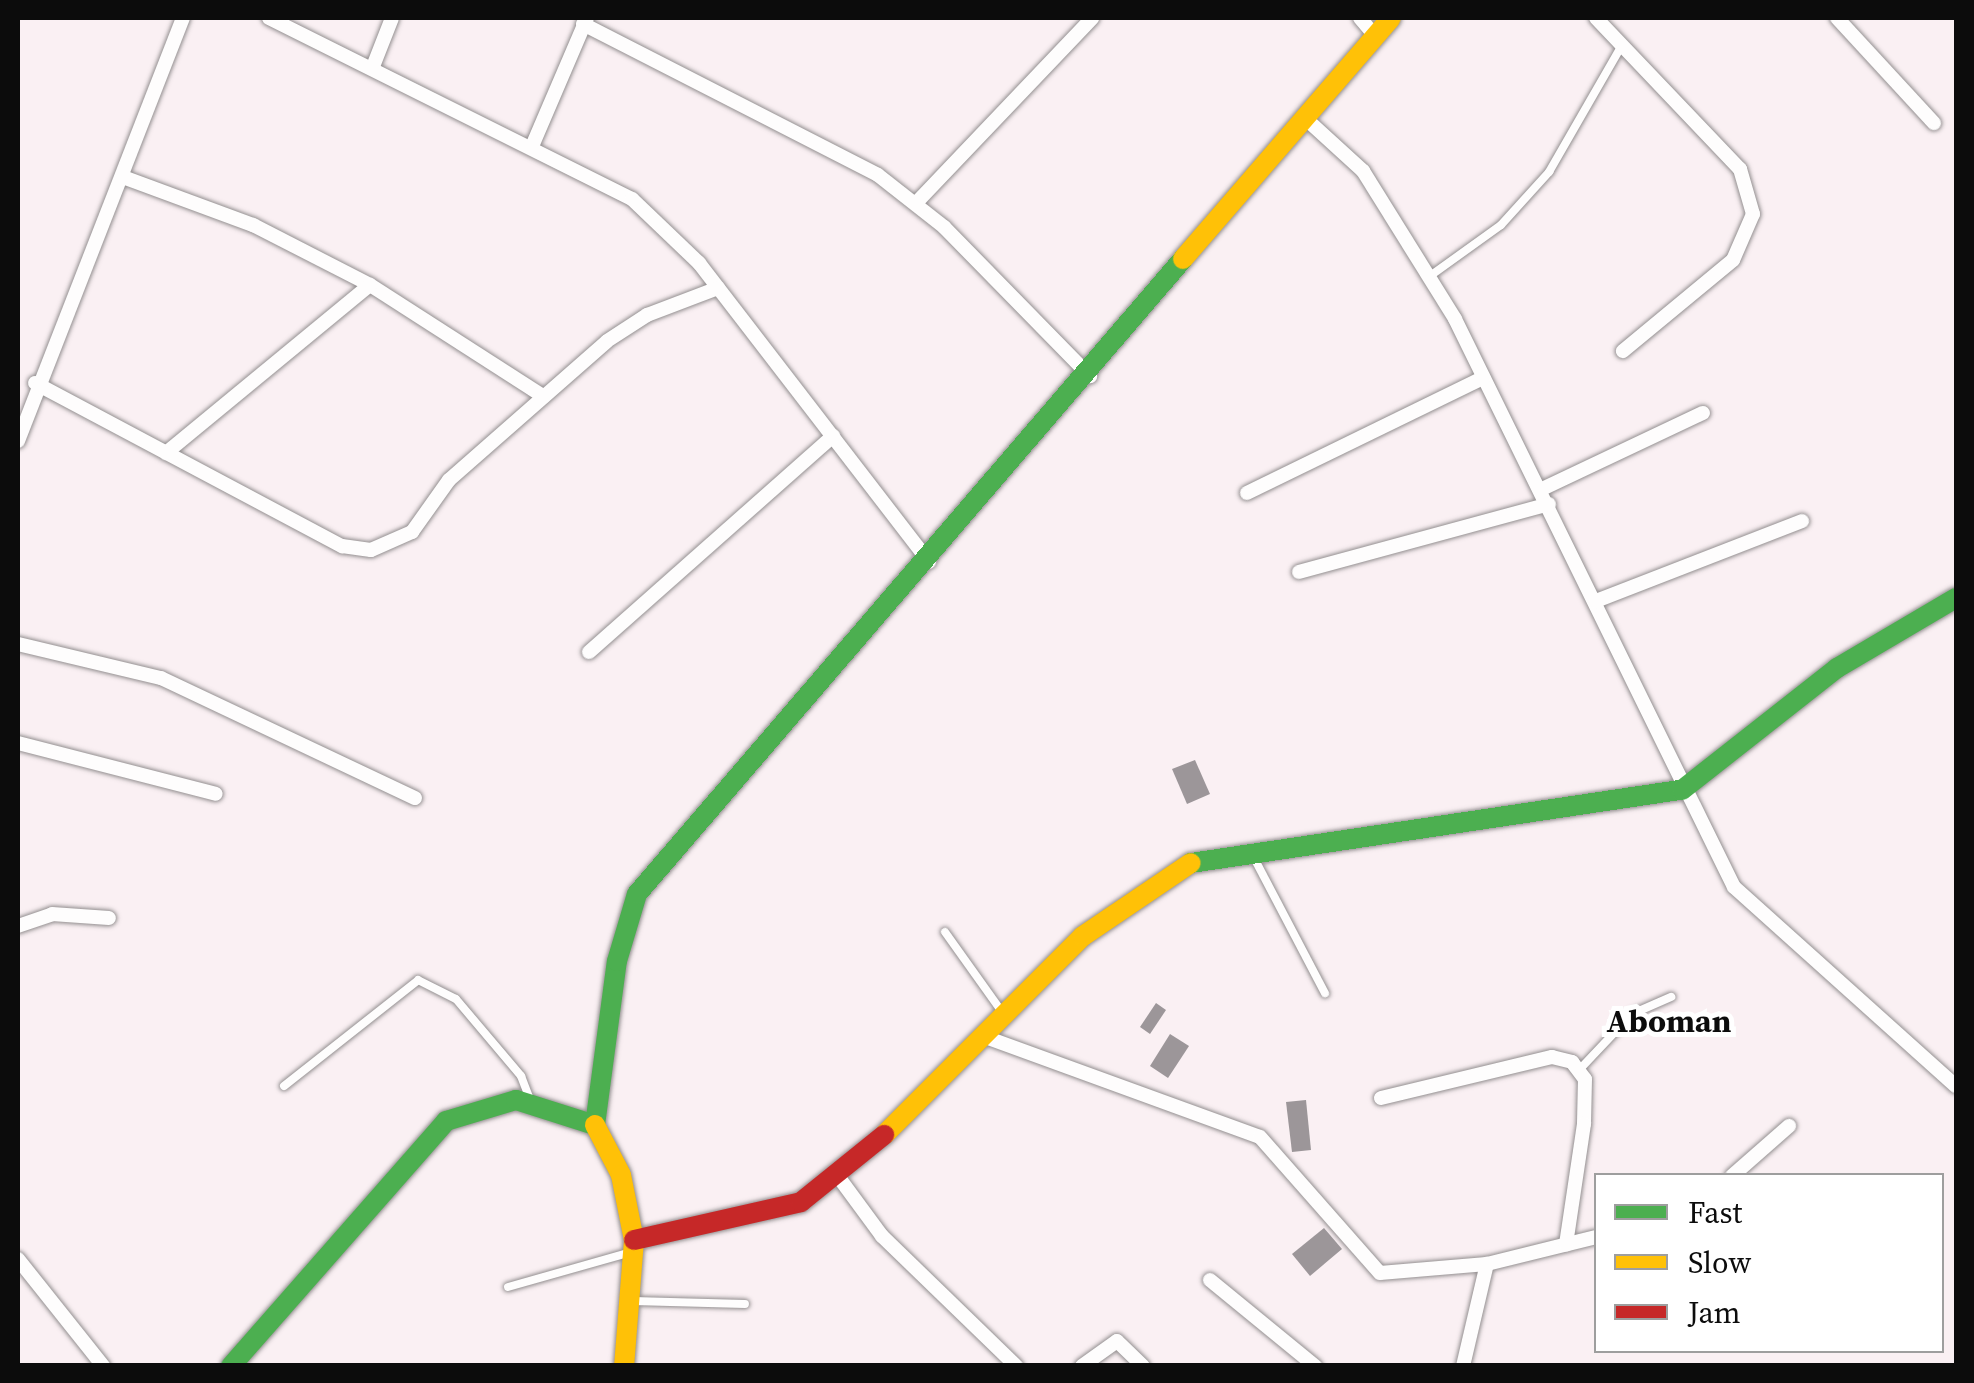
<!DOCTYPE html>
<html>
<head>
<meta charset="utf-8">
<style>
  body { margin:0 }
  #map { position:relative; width:1974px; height:1383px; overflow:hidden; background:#faf0f3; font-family:"Source Serif 4",serif }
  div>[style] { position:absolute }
  .building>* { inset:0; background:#9c9699 }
  .roads { filter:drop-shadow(0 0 2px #938f90) drop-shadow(0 0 2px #938f90) }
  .lane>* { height:8px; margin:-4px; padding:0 4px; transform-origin:4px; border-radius:4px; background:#fefdfd }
  .street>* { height:14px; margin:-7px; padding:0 7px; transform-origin:7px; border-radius:7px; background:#fefdfd }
  .fast>* { height:20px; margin:-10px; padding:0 10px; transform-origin:10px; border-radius:10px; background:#4caf50 }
  .slow>* { height:20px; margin:-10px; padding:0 10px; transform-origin:10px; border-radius:10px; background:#ffc107 }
  .jam>* { height:20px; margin:-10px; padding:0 10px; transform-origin:10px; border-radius:10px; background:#c62828 }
  span { translate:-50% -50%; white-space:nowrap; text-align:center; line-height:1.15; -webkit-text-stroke:10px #fff; paint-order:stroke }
  .quarter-label { font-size:32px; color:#0c0c0c; font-weight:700 }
  .frame { position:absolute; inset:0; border:20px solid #0c0c0c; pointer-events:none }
  .legend { position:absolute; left:1594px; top:1173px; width:350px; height:180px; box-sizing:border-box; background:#fff; border:2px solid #9e9e9e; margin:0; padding:12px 18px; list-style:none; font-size:30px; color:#0c0c0c }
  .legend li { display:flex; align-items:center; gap:20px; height:50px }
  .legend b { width:50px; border:2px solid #9e9e9e }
</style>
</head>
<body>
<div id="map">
  <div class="building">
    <div style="clip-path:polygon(1195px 760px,1210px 794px,1187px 804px,1172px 769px)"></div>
    <div style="clip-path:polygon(1156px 1003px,1166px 1010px,1150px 1034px,1140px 1027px)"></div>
    <div style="clip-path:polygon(1170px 1034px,1189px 1046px,1168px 1078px,1150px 1066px)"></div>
    <div style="clip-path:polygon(1306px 1100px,1311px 1150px,1292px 1152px,1286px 1102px)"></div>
    <div style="clip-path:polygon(1324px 1228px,1342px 1249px,1310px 1276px,1292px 1254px)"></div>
  </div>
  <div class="roads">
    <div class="lane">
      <div style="left:1430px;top:276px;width:87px;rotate:-35.7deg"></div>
      <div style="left:1501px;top:225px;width:72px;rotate:-47.8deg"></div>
      <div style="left:1549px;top:172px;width:146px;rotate:-60.1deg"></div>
      <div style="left:1253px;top:856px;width:155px;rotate:62.3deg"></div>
      <div style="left:945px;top:932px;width:98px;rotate:54.5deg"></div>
      <div style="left:1580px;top:1069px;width:76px;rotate:-46.6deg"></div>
      <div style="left:1632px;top:1014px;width:43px;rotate:-23.6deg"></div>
      <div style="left:284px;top:1086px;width:171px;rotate:-38.3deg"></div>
      <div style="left:418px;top:980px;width:42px;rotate:26.6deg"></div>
      <div style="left:456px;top:999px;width:101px;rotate:49.8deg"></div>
      <div style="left:521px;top:1076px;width:28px;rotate:69deg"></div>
      <div style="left:508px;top:1287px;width:125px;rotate:-15.8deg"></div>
      <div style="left:633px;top:1301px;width:112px;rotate:1.5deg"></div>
    </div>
    <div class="street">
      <div style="left:269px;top:18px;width:406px;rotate:26.5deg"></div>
      <div style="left:632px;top:199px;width:93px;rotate:43.7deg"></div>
      <div style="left:699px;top:263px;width:377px;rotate:52.4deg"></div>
      <div style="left:1360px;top:18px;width:23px;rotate:50deg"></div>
      <div style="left:1596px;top:18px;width:209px;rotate:46.4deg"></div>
      <div style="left:1740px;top:169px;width:47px;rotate:73.9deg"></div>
      <div style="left:1753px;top:214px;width:50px;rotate:113.5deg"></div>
      <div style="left:1733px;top:260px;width:143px;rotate:140.4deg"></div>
      <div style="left:1837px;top:18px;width:143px;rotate:47.3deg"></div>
      <div style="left:583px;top:24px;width:331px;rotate:27.1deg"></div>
      <div style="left:878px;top:175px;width:84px;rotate:38.2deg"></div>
      <div style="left:944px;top:227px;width:209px;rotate:45.6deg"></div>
      <div style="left:374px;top:64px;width:49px;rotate:-68.6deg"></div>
      <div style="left:1305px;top:118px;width:79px;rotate:42.4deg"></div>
      <div style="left:1363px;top:171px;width:174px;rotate:58.1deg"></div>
      <div style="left:1455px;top:319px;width:633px;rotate:63.84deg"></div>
      <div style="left:1734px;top:887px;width:298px;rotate:41.9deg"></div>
      <div style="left:533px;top:144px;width:137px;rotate:-66.8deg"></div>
      <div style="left:123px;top:177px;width:139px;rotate:20.3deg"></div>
      <div style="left:253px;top:225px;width:131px;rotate:27.1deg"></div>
      <div style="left:370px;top:285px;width:206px;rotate:32.7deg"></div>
      <div style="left:917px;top:202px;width:254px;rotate:-46.4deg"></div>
      <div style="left:35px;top:383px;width:348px;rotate:28deg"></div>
      <div style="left:342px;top:546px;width:29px;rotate:8deg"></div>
      <div style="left:371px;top:550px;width:45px;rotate:-23.7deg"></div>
      <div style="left:412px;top:532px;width:64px;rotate:-54.6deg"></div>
      <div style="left:449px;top:480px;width:210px;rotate:-41.3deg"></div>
      <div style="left:607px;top:341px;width:48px;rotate:-33deg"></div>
      <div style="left:647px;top:315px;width:76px;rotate:-20.8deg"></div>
      <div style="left:18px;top:441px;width:454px;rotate:-68.7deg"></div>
      <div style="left:166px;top:453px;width:264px;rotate:-39.5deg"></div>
      <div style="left:1542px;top:489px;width:178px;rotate:-25.3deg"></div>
      <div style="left:1247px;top:493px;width:263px;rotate:-26deg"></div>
      <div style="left:1299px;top:572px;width:259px;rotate:-15.2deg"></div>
      <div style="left:1596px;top:601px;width:221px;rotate:-21.2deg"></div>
      <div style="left:18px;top:644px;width:147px;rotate:13.4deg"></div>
      <div style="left:161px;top:678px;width:281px;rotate:25.3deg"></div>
      <div style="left:589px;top:652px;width:326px;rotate:-41.5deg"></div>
      <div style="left:18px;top:743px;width:204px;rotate:14.4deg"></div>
      <div style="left:18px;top:926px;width:36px;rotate:-19deg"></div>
      <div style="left:52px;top:914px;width:57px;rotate:4deg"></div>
      <div style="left:988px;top:1038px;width:289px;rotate:20deg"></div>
      <div style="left:1260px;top:1137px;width:181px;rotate:48.6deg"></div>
      <div style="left:1380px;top:1273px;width:107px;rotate:-4.8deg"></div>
      <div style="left:1487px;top:1264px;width:112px;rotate:-13.9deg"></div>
      <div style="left:1381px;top:1098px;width:176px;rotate:-13.5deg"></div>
      <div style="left:1552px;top:1057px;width:21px;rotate:14deg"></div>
      <div style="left:1572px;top:1062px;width:21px;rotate:53deg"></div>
      <div style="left:1585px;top:1079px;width:45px;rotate:91.3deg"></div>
      <div style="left:1584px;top:1124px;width:122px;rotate:98.5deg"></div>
      <div style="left:1732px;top:1176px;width:76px;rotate:-41.3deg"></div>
      <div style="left:840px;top:1179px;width:71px;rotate:53.6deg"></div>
      <div style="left:882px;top:1236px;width:187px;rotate:44.1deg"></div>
      <div style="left:18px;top:1259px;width:137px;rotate:51.5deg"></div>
      <div style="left:1210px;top:1280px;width:136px;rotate:39.3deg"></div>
      <div style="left:1082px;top:1366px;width:43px;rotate:-35.5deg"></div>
      <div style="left:1117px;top:1341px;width:36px;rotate:44deg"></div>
      <div style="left:1463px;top:1366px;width:105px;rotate:-76.8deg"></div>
    </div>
    <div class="fast">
      <div style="left:1191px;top:863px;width:496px;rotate:-8.5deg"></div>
      <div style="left:1682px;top:790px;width:197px;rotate:-38.2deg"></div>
      <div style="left:1837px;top:668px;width:138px;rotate:-30.5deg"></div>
      <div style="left:595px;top:1125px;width:165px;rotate:-82.4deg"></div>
      <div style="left:617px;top:961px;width:70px;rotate:-73.4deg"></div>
      <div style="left:637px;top:894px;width:837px;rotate:-49.31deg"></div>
      <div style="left:231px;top:1366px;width:326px;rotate:-48.7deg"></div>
      <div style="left:446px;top:1121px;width:73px;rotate:-16.7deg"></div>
      <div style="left:516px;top:1100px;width:83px;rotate:17.6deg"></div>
    </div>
    <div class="slow">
      <div style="left:1183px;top:259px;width:318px;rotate:-49.2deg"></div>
      <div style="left:595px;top:1125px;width:56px;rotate:62.5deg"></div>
      <div style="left:621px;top:1175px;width:66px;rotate:78.7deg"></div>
      <div style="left:634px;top:1240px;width:126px;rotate:94.5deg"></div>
      <div style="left:884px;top:1135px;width:281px;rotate:-45deg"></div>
      <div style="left:1083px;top:936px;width:130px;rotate:-34.1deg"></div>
    </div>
    <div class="jam">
      <div style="left:634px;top:1240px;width:171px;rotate:-12.8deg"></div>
      <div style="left:801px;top:1202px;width:107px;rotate:-38.9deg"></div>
    </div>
  </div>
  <div class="quarter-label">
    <span style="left:1669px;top:1021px">Aboman</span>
  </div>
  <div class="frame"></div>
  <ul class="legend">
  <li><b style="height:12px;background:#4caf50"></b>Fast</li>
  <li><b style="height:12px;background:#ffc107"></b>Slow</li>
  <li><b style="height:12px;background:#c62828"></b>Jam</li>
  </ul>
</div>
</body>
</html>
